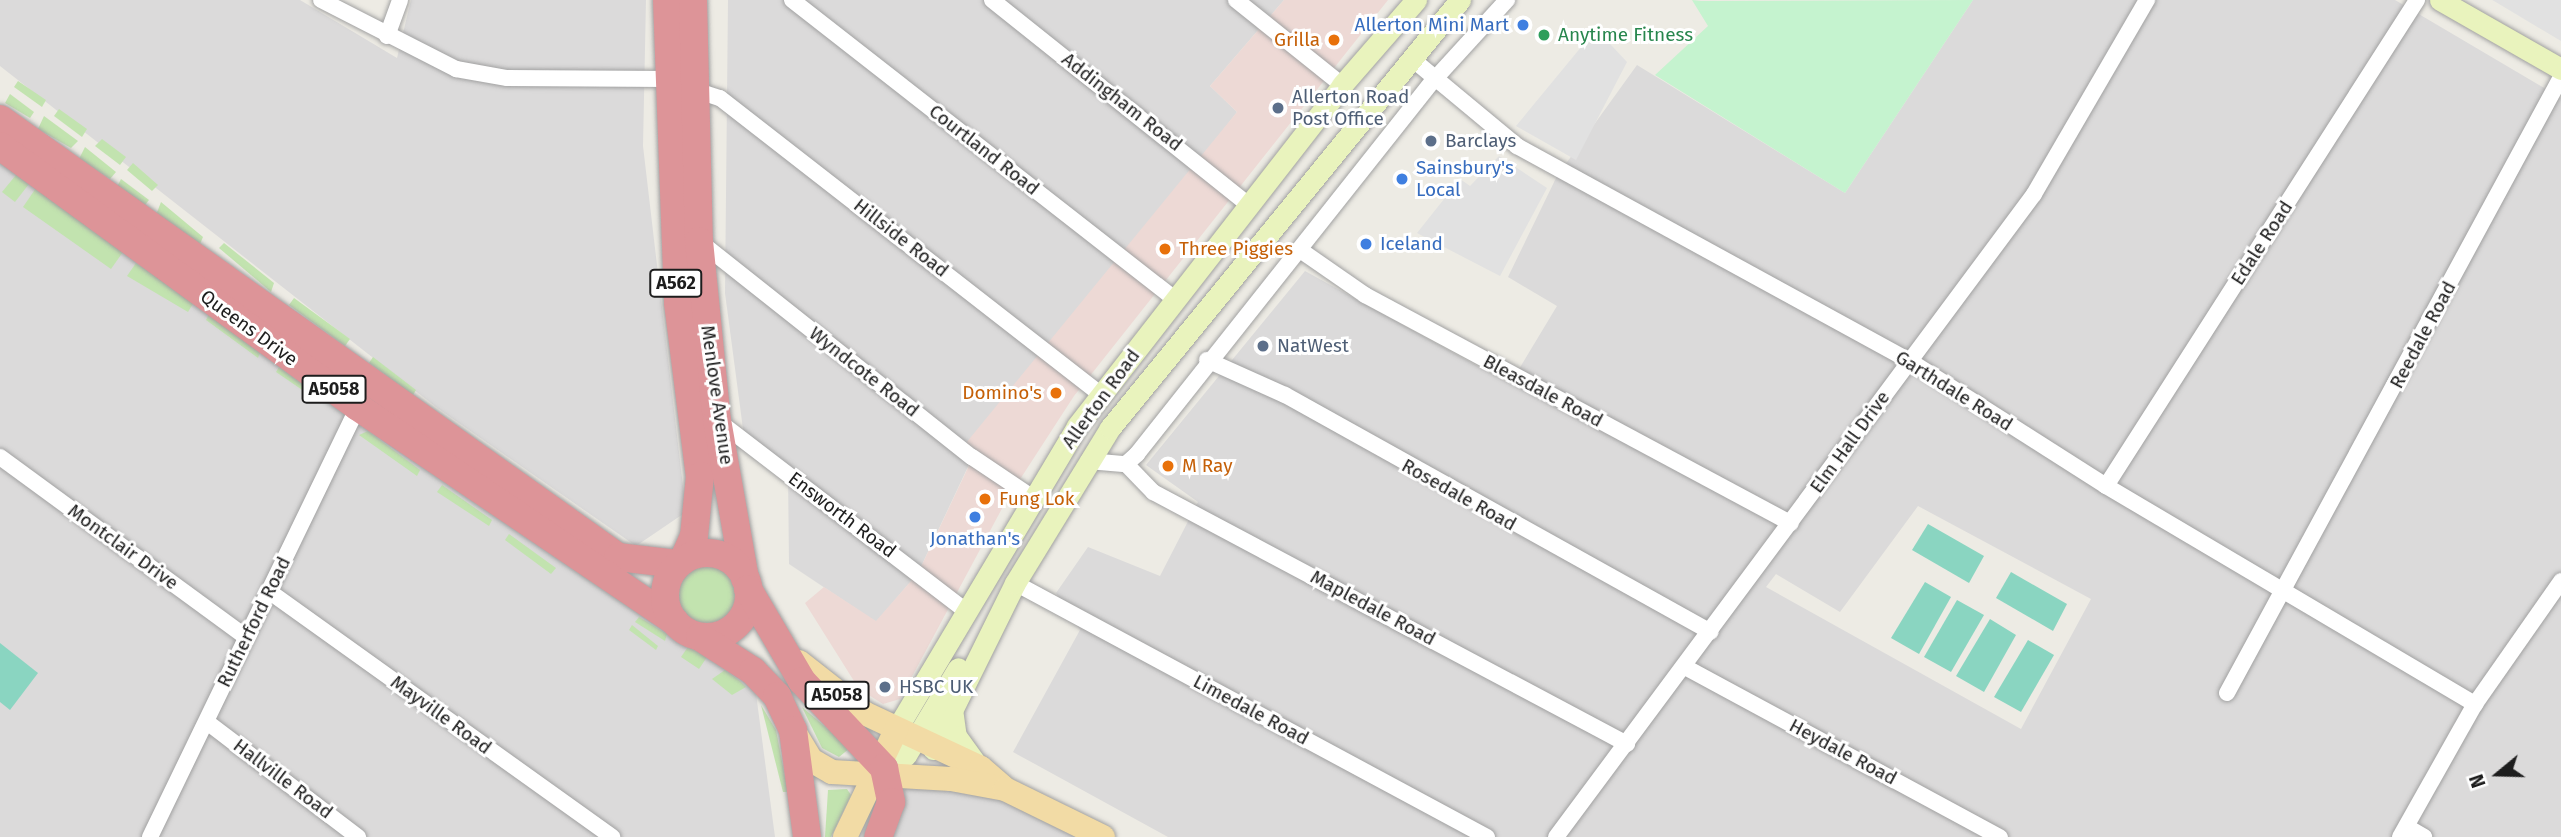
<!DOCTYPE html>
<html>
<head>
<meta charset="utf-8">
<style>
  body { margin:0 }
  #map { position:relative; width:2561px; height:837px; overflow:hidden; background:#edebe4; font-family:"Fira Sans",sans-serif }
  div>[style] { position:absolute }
  .residential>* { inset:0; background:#dbdada }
  .commercial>* { inset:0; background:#edd9d5 }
  .grass>* { inset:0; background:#c2e3af }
  .round { border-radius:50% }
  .park>* { inset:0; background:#c5f3cf }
  .pitch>* { inset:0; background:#8ad5c1 }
  .parking>* { inset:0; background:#e1e1e1 }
  .roads { filter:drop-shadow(0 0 2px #a1a1a1) drop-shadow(0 0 2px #a1a1a1) }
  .street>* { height:16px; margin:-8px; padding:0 8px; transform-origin:8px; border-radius:8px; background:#fff }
  .secondary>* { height:21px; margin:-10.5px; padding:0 10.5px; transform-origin:10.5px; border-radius:10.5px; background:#e9f3bd }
  .primary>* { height:24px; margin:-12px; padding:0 12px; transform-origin:12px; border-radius:12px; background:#f2dba5 }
  .highway>* { height:28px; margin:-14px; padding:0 14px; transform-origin:14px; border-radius:14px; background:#dd9498 }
  .highway>.ring { margin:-14px; padding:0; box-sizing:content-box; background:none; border:28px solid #dd9498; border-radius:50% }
  .dots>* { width:19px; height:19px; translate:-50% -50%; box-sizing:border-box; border:4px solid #fff; border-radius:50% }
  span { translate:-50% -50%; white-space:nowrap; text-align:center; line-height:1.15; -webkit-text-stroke:6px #fff; paint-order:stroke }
  .shield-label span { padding:2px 5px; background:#fff; border:2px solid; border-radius:5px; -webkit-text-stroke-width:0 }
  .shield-label { font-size:18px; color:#1d1d1d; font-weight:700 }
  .shop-label { font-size:19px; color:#366cbe }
  .right { translate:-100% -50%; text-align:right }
  .left { translate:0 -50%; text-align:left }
  .leisure-label { font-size:19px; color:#27864d }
  .food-label { font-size:19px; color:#c56008 }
  .service-label { font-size:19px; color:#4e5e75 }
  .street-label { font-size:19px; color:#1d1d1d }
  .north { position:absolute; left:2463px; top:739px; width:70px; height:70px; -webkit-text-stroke:5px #fff; paint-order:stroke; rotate:251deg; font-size:19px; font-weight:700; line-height:28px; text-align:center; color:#1d1d1d }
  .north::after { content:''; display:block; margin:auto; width:24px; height:32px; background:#1d1d1d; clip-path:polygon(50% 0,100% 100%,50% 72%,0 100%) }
</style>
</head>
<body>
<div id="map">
  <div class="residential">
    <div style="clip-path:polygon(0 0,300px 0,397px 58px,411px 0,646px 0,643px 146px,686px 512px,636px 546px,436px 407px,0 66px)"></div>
    <div style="clip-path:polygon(728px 0,1284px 0,1210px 86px,1237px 112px,974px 454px,918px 573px,876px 622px,789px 564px,788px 473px,745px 444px,725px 293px)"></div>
    <div style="clip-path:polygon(evenodd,1973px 0,2395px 0,2561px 98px,2561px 837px,1168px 837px,1013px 752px,1080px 630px,1056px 593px,1088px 547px,1160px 576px,1198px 502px,1146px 465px,1305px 271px,1510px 384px,1557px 306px,1508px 277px,1557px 176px,1637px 65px,1845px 193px,1973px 0,1918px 506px,2091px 599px,2021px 729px,1766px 587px,1776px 574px,1840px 612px,1918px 506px)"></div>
    <div style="clip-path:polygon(0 146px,686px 632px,753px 671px,775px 837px,0 837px)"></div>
    <div style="clip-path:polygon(935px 768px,1103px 837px,878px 837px,911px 779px)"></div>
  </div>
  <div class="commercial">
    <div style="clip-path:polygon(1284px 0,1388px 0,1074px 396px,1006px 501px,900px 699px,883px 704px,859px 689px,805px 603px,824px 587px,876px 621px,918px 573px,974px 455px,966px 443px,1237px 112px,1210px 86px)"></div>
  </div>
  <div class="grass">
    <div style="clip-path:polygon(18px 81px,46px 100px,42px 107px,14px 87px)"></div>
    <div style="clip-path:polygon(10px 94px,34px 112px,30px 118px,5px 103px)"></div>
    <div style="clip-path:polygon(59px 109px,87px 129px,82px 137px,54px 116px)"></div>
    <div style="clip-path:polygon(44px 116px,78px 141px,71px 148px,38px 129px)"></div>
    <div style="clip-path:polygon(102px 139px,126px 157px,120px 165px,95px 146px)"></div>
    <div style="clip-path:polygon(85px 147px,116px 172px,110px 179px,79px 159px)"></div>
    <div style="clip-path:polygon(133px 163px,158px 185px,152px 191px,127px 170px)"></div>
    <div style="clip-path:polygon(16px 175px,29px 184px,15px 202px,2px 192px)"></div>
    <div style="clip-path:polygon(121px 179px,149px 200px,145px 205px,117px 187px)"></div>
    <div style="clip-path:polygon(36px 188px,123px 252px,111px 269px,23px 207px)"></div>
    <div style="clip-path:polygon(161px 202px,203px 237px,200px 244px,156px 215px)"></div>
    <div style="clip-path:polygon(224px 243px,274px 283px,271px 292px,219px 248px)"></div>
    <div style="clip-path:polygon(136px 263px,194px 302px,188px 312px,127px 276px)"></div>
    <div style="clip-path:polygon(294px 298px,350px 339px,345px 346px,289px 305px)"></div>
    <div style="clip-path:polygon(209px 314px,260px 353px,258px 358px,206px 320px)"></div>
    <div style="clip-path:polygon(373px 357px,416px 390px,413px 395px,369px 363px)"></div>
    <div style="clip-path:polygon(279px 367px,316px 394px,314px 398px,276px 372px)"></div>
    <div style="clip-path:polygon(368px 431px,420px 470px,417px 476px,359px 435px)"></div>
    <div style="clip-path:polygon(442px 485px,492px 520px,489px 526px,437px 492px)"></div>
    <div style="clip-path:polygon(509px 534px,556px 568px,551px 574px,505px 540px)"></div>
    <div class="round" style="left:677px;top:562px;width:64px;height:64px"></div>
    <div style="clip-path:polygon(639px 617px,667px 634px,665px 641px,635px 622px)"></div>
    <div style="clip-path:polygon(632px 625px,658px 646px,656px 650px,629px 630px)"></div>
    <div style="clip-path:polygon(688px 647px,707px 657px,699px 669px,681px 657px)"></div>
    <div style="clip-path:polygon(725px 670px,740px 681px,746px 687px,732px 695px,712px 679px)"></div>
    <div style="clip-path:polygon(761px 705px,776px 730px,788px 792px,783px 792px)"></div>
    <div style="clip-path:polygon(802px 707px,850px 748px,839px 757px,822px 748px)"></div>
    <div style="clip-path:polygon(847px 789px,851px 795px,831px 837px,825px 837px,828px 790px)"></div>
  </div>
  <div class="park">
    <div style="clip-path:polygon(1692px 0,1701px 1px,1973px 0,1845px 193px,1655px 75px,1708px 26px)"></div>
  </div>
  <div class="pitch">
    <div style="clip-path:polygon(1928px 524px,1984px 556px,1969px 583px,1912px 550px)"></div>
    <div style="clip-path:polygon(2011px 572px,2067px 604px,2053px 631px,1996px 598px)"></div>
    <div style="clip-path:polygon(1925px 582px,1951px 597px,1919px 654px,1891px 638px)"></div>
    <div style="clip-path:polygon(1957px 600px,1984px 615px,1951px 672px,1924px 657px)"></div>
    <div style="clip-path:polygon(1990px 619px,2016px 635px,1984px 692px,1956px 676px)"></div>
    <div style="clip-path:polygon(2028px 640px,2054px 655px,2021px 712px,1994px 697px)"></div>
    <div style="clip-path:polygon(0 643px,38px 673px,10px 710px,0 702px)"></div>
  </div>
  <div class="parking">
    <div style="clip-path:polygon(2492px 0,2561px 0,2561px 41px,2494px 1px)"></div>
    <div style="clip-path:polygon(1596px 29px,1627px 62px,1576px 160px,1516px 126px)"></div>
    <div style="clip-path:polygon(1499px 156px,1547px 188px,1500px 276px,1417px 233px,1460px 179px,1470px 186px)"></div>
  </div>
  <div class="roads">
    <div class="street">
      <div style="left:321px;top:0;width:152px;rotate:27.1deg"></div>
      <div style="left:456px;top:69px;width:52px;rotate:10deg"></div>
      <div style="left:507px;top:78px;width:161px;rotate:0.4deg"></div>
      <div style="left:792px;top:0;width:487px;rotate:38deg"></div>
      <div style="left:992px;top:0;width:330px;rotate:38.6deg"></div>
      <div style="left:1236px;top:0;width:136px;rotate:38.7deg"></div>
      <div style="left:387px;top:36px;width:38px;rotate:-70deg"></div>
      <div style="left:1411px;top:58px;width:138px;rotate:39.7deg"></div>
      <div style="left:1517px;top:146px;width:448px;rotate:28.7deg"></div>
      <div style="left:1910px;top:361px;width:232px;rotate:32.5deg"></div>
      <div style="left:2106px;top:486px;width:429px;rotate:30.6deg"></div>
      <div style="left:695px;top:90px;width:26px;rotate:18deg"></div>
      <div style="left:720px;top:98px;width:484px;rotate:37.9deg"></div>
      <div style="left:699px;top:241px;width:348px;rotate:38.4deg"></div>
      <div style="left:972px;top:457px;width:73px;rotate:33.9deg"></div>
      <div style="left:1300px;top:250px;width:79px;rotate:34.7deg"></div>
      <div style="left:1365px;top:295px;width:483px;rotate:28.2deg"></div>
      <div style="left:1207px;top:360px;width:85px;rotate:24.2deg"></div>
      <div style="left:1285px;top:395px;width:487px;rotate:29.1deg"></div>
      <div style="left:717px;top:420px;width:314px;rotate:37.5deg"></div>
      <div style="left:0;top:457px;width:303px;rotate:36.2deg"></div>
      <div style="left:1088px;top:461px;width:38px;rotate:5deg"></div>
      <div style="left:1126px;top:464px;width:15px;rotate:-42deg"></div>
      <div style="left:1137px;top:454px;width:476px;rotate:-51.6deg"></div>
      <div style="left:1433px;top:81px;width:110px;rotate:-47.6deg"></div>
      <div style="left:1126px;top:464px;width:39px;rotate:46deg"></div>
      <div style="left:1153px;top:492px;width:537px;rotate:28deg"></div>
      <div style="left:2106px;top:486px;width:577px;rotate:-57.38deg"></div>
      <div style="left:1015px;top:583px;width:536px;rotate:28.29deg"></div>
      <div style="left:270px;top:592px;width:421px;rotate:35.6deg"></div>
      <div style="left:1685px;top:667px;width:358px;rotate:28.4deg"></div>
      <div style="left:2227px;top:693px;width:701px;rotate:-61.53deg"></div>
      <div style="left:207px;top:722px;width:190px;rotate:37.3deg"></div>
      <div style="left:2407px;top:827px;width:20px;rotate:30deg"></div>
      <div style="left:150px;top:837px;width:478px;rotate:-64.2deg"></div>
      <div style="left:1556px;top:837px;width:801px;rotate:-53.37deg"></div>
      <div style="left:2034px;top:194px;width:225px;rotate:-59.8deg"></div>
      <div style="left:2400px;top:837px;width:153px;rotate:-60.6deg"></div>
      <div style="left:2475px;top:704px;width:150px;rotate:-55deg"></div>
    </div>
    <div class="secondary">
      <div style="left:2440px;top:0;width:139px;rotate:29.7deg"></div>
      <div style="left:952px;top:709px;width:27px;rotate:82deg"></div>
      <div style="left:956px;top:736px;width:36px;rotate:54deg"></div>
      <div style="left:896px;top:730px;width:354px;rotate:-59.2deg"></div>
      <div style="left:1077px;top:426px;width:432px;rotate:-52.1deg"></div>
      <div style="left:1342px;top:85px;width:113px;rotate:-49deg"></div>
      <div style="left:933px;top:749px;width:185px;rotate:-63.7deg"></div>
      <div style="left:1015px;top:583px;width:182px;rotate:-58.5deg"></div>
      <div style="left:1110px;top:428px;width:553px;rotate:-50.73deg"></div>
      <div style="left:875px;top:775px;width:37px;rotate:-33deg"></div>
      <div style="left:906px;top:755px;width:101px;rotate:-59.1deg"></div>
    </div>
    <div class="primary">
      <div style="left:799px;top:662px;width:83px;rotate:38.1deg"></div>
      <div style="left:864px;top:713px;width:129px;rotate:25.2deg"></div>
      <div style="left:981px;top:768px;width:28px;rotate:41deg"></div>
      <div style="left:793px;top:730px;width:35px;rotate:59deg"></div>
      <div style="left:811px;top:760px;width:24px;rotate:30deg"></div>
      <div style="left:832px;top:772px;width:119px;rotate:3.4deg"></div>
      <div style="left:951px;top:779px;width:55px;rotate:10.5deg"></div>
      <div style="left:1005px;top:789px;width:109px;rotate:26.1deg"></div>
      <div style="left:845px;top:837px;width:119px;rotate:-64.5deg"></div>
    </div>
    <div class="highway">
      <div style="left:667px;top:0;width:303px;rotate:87.9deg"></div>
      <div style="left:678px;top:303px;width:174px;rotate:82.8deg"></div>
      <div style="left:700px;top:476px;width:60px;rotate:95.7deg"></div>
      <div style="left:694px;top:536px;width:27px;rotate:114deg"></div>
      <div style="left:693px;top:0;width:241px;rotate:88.6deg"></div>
      <div style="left:699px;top:241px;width:180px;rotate:84.3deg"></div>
      <div style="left:717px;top:420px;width:161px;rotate:80deg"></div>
      <div style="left:0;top:119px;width:757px;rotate:35.33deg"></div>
      <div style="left:618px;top:557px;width:60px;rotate:6.7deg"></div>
      <div style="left:0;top:146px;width:443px;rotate:36.1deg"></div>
      <div style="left:358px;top:407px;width:383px;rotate:34.1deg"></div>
      <div class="ring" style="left:665px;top:553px;width:56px;height:56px"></div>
      <div style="left:748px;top:589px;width:107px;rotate:59.6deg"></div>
      <div style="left:802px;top:681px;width:120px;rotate:46.7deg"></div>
      <div style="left:884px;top:768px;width:35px;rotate:78deg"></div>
      <div style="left:891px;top:802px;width:37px;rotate:110deg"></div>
      <div style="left:700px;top:637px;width:63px;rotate:32.7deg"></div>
      <div style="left:753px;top:671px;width:35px;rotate:46deg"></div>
      <div style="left:777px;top:696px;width:38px;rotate:65deg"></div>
      <div style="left:793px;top:730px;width:108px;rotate:82.5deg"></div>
    </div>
  </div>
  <div class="dots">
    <div style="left:1523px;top:25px;background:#3f7fe0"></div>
    <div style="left:1544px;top:35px;background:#2e9e5b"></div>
    <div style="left:1334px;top:40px;background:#e8710a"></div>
    <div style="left:1278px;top:108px;background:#5c6f8a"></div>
    <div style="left:1431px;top:141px;background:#5c6f8a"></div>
    <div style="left:1402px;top:179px;background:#3f7fe0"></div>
    <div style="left:1366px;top:244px;background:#3f7fe0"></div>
    <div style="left:1165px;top:249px;background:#e8710a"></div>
    <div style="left:1263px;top:346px;background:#5c6f8a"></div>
    <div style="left:1056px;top:393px;background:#e8710a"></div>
    <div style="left:1168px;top:466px;background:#e8710a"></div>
    <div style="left:985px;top:499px;background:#e8710a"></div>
    <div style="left:975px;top:517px;background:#3f7fe0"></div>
    <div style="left:885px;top:687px;background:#5c6f8a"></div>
  </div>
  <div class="shield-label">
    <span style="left:676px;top:283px">A562</span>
    <span style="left:334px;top:389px">A5058</span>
    <span style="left:837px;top:695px">A5058</span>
  </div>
  <div class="shop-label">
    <span class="right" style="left:1509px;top:25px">Allerton Mini Mart</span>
    <span class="left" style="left:1416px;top:179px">Sainsbury's<br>Local</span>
    <span class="left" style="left:1380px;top:244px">Iceland</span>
    <span style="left:975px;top:539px">Jonathan's</span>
  </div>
  <div class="leisure-label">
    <span class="left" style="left:1558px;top:35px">Anytime Fitness</span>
  </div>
  <div class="food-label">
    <span class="right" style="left:1320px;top:40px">Grilla</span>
    <span class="left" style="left:1179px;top:249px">Three Piggies</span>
    <span class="right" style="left:1042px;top:393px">Domino's</span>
    <span class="left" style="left:1182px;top:466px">M Ray</span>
    <span class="left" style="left:999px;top:499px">Fung Lok</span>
  </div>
  <div class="service-label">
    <span class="left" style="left:1292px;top:108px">Allerton Road<br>Post Office</span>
    <span class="left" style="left:1445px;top:141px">Barclays</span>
    <span class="left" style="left:1277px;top:346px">NatWest</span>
    <span class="left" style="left:899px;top:687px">HSBC UK</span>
  </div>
  <div class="street-label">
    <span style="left:1122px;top:102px;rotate:38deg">Addingham Road</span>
    <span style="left:984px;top:150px;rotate:38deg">Courtland Road</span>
    <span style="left:901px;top:238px;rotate:38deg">Hillside Road</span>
    <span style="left:2262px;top:243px;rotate:-57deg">Edale Road</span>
    <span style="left:249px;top:328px;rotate:36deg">Queens Drive</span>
    <span style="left:2423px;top:335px;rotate:-62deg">Reedale Road</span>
    <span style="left:864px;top:372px;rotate:38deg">Wyndcote Road</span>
    <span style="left:1543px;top:391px;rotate:28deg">Bleasdale Road</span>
    <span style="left:1954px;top:391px;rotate:32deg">Garthdale Road</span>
    <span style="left:717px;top:395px;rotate:82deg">Menlove Avenue</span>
    <span style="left:1101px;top:399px;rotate:-54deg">Allerton Road</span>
    <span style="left:1850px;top:442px;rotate:-54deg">Elm Hall Drive</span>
    <span style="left:1459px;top:495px;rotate:29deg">Rosedale Road</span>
    <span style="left:842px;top:515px;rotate:37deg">Ensworth Road</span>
    <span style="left:123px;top:547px;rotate:36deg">Montclair Drive</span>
    <span style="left:1373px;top:608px;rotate:28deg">Mapledale Road</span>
    <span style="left:254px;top:622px;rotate:-64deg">Rutherford Road</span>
    <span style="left:1251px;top:710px;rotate:28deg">Limedale Road</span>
    <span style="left:441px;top:715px;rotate:36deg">Mayville Road</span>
    <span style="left:1843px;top:752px;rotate:28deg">Heydale Road</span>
    <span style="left:283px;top:779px;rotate:37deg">Hallville Road</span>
  </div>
  <div class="north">N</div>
</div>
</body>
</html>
